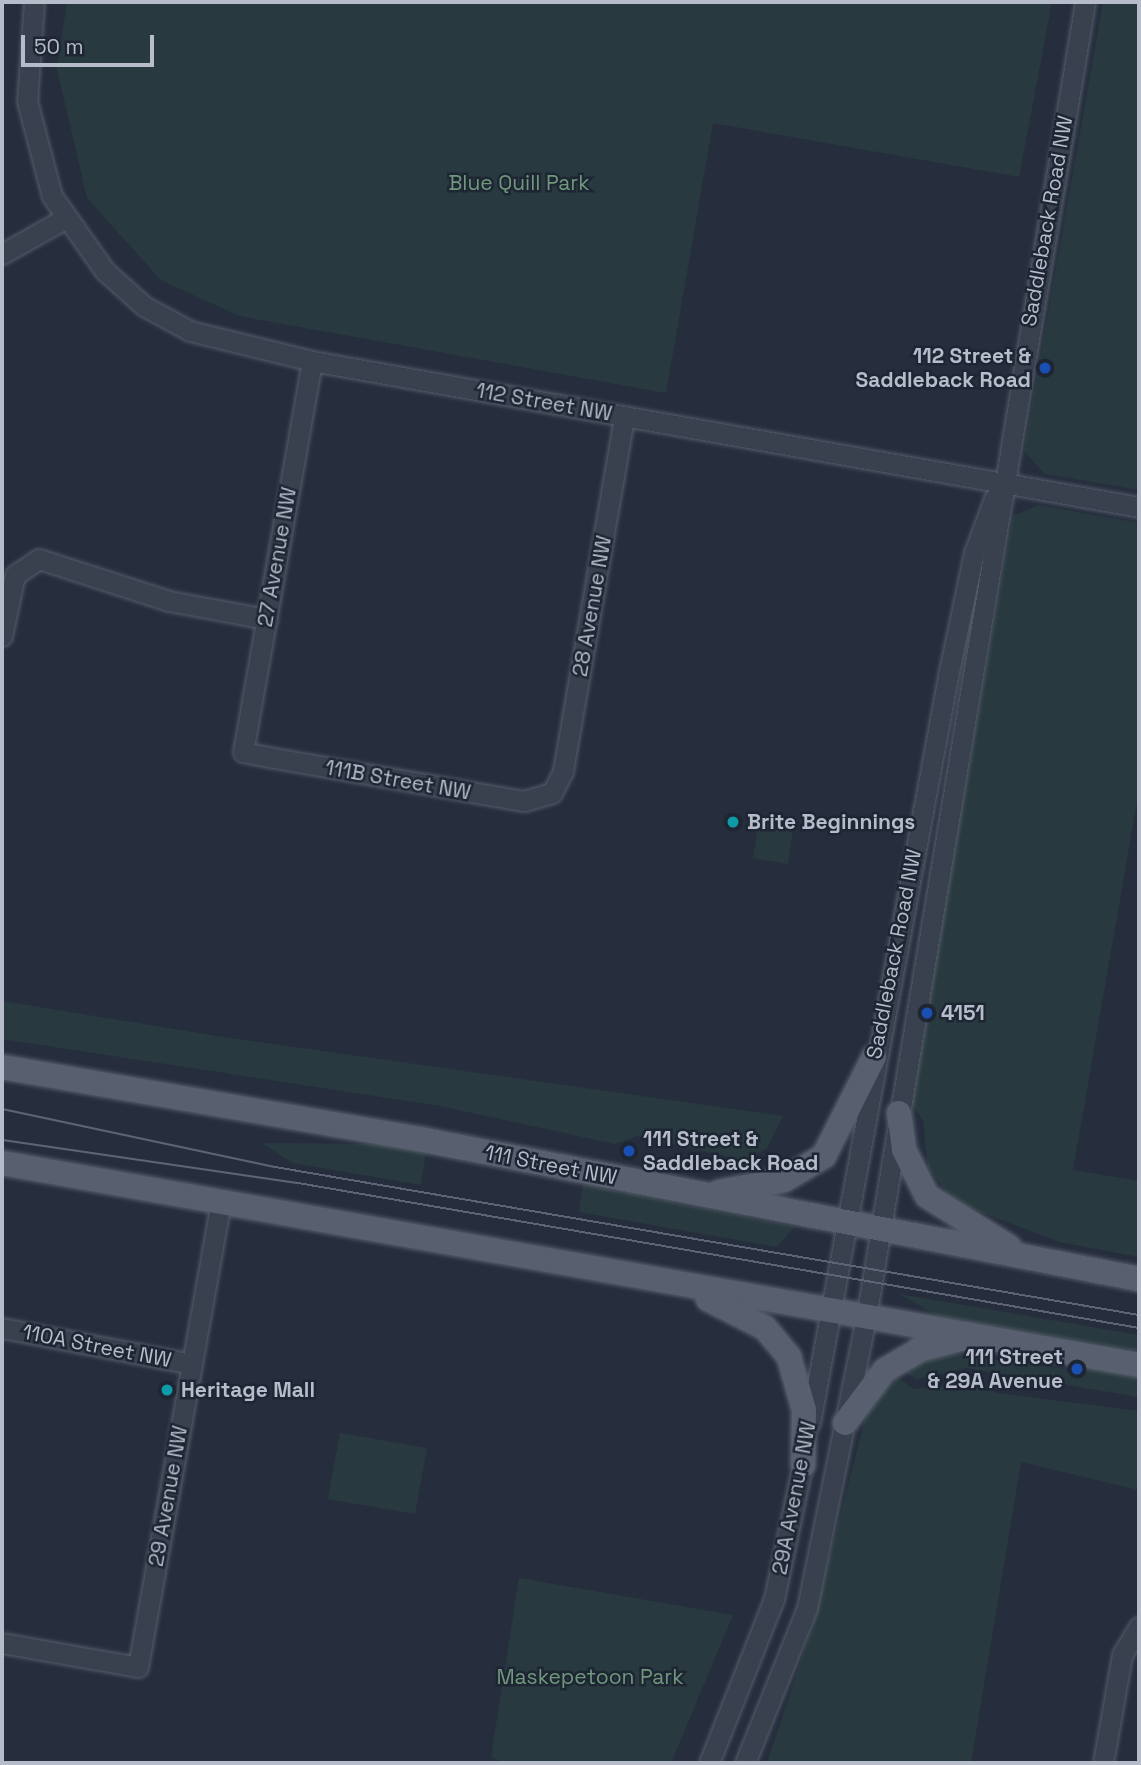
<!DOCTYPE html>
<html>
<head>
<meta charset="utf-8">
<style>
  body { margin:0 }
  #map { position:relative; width:1141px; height:1765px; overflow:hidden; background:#262e3e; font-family:"Space Grotesk",sans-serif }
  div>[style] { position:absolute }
  .green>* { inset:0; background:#283a3f }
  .roads { filter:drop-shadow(0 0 2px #555c69) drop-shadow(0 0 2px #555c69) }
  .minor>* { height:19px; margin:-9.5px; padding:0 9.5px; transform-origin:9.5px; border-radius:9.5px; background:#3a414e }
  .major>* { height:24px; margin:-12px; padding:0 12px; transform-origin:12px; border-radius:12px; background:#585f6e }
  .tram>* { height:2px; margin:-1px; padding:0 1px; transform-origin:1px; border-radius:1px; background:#5c6475 }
  .dots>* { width:19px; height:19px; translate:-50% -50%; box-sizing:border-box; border:4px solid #1f2633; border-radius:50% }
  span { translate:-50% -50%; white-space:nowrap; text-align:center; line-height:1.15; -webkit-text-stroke:5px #1f2633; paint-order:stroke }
  .park-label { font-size:21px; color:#6f987c }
  .street-label { font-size:21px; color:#b6bcc9 }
  .poi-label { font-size:21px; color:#b6bcc9; font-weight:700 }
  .right { translate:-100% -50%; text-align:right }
  .left { translate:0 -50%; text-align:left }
  .frame { position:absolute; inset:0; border:4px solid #b6bcc9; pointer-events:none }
  .scale { position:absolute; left:21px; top:35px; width:133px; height:32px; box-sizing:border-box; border:4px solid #b6bcc9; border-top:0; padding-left:9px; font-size:21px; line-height:24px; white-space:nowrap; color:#b6bcc9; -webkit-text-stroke:5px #1f2633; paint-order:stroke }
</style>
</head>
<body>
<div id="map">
  <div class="green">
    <div style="clip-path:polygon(67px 2px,1052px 2px,1019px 177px,713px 123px,666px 393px,239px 316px,161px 280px,87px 198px,57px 69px)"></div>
    <div style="clip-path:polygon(1103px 2px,1139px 2px,1139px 490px,1045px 474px,1024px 451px)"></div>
    <div style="clip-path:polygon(1038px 505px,1139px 523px,1139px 790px,1073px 1170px,1139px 1181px,1139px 1257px,1060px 1242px,954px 1202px,928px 1168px,923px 1120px,910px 1102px,1013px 516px)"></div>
    <div style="clip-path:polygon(760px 817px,794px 823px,788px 864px,753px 858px)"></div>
    <div style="clip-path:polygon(2px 1001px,217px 1036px,783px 1116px,767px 1148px,746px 1161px,637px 1136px,615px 1144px,440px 1106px,2px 1039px)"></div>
    <div style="clip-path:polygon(262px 1143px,377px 1144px,426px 1153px,421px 1185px,293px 1163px)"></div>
    <div style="clip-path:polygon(583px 1184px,794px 1227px,777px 1247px,579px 1212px)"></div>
    <div style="clip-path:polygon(899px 1294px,1139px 1335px,1139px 1351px,938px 1316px)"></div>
    <div style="clip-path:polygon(955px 1354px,1064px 1369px,1074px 1377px,1077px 1364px,1139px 1376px,1139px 1397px,966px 1368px,917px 1379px,906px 1373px,923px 1360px)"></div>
    <div style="clip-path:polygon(894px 1375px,914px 1389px,981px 1384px,996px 1393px,1139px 1411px,1139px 1490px,1021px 1462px,971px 1763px,767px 1763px,811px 1630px,870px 1399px)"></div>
    <div style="clip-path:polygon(340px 1433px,427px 1448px,415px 1514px,328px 1499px)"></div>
    <div style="clip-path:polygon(519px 1578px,733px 1615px,671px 1763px,505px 1763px,491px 1757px)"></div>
  </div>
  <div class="roads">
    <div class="minor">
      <div style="left:34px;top:2px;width:99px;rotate:94deg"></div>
      <div style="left:27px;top:101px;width:98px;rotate:75.3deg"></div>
      <div style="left:52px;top:196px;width:92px;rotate:54.8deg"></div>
      <div style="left:105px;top:271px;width:52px;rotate:41.9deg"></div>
      <div style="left:144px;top:306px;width:52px;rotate:28.5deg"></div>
      <div style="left:190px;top:331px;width:126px;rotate:13.8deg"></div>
      <div style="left:312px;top:361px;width:840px;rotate:10.01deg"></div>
      <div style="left:2px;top:254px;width:71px;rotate:-29.4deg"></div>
      <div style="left:312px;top:361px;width:397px;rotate:100deg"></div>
      <div style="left:243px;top:752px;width:32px;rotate:11deg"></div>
      <div style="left:274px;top:758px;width:254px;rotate:9.8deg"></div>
      <div style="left:524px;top:801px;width:29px;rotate:-16deg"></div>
      <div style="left:552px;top:793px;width:25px;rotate:-63deg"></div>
      <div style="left:563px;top:771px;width:359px;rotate:-80.2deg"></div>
      <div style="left:2px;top:636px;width:62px;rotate:-78deg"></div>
      <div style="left:15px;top:575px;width:29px;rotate:-34deg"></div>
      <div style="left:39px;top:559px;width:137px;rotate:17.9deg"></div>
      <div style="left:169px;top:601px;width:100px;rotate:10.4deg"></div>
      <div style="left:2px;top:1328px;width:193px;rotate:10.7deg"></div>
      <div style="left:810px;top:1423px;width:760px;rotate:-79.53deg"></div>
      <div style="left:948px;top:676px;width:126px;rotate:-78.1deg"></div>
      <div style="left:974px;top:553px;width:58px;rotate:-69.7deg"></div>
      <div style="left:2px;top:1643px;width:138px;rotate:10deg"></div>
      <div style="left:138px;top:1667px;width:473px;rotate:-79.9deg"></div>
      <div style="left:709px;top:1763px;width:176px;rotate:-68.4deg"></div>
      <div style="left:774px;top:1599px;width:149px;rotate:-78deg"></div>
      <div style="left:745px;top:1763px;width:167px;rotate:-68.2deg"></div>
      <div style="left:807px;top:1608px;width:296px;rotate:-78.5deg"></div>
      <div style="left:866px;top:1318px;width:1334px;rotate:-80.55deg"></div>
      <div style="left:1103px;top:1763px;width:110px;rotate:-80deg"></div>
      <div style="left:1122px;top:1655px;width:33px;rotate:-59deg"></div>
    </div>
    <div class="major">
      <div style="left:2px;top:1067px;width:428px;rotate:9.8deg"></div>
      <div style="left:424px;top:1140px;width:728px;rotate:11deg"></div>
      <div style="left:899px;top:1113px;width:37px;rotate:82deg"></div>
      <div style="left:904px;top:1150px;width:51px;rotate:63.4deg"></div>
      <div style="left:927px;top:1196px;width:97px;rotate:31.9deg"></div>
      <div style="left:2px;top:1163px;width:1155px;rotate:10.07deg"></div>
      <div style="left:719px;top:1192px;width:66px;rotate:-10.5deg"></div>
      <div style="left:784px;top:1180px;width:47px;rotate:-31deg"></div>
      <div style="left:824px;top:1156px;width:111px;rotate:-63.2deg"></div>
      <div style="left:708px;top:1299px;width:64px;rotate:27deg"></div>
      <div style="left:765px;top:1328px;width:38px;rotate:50deg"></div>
      <div style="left:789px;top:1357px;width:55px;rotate:74.2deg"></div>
      <div style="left:804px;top:1410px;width:55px;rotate:91deg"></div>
      <div style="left:845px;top:1423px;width:66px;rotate:-53deg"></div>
      <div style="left:885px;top:1370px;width:42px;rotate:-30.3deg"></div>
      <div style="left:921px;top:1349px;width:44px;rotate:-14.3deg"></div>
    </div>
  </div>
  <div class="tram">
    <div style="left:2px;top:1109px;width:279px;rotate:12deg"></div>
    <div style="left:275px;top:1167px;width:877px;rotate:9.72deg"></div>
    <div style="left:2px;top:1140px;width:299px;rotate:8.3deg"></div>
    <div style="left:298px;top:1183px;width:853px;rotate:9.78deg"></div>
  </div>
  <div class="dots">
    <div style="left:1045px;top:368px;background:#1a4fb4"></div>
    <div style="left:733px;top:822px;background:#0f9aa8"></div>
    <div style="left:927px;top:1013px;background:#1a4fb4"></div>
    <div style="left:629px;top:1151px;background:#1a4fb4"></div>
    <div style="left:1077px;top:1369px;background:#1a4fb4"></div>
    <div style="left:167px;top:1390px;background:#0f9aa8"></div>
  </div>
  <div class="park-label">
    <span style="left:519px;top:183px">Blue Quill Park</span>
    <span style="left:590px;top:1677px">Maskepetoon Park</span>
  </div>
  <div class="street-label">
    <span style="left:1047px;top:221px;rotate:-80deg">Saddleback Road NW</span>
    <span style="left:544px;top:402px;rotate:10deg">112 Street NW</span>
    <span style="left:277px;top:557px;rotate:-80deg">27 Avenue NW</span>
    <span style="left:592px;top:606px;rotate:-80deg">28 Avenue NW</span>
    <span style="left:398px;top:780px;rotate:10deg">111B Street NW</span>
    <span style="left:894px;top:954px;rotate:-79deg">Saddleback Road NW</span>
    <span style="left:551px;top:1165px;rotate:11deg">111 Street NW</span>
    <span style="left:97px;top:1346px;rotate:11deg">110A Street NW</span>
    <span style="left:168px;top:1496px;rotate:-80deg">29 Avenue NW</span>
    <span style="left:794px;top:1498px;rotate:-79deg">29A Avenue NW</span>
  </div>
  <div class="poi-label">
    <span class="right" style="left:1031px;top:368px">112 Street &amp;<br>Saddleback Road</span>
    <span class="left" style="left:747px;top:822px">Brite Beginnings</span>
    <span class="left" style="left:941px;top:1013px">4151</span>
    <span class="left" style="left:643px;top:1151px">111 Street &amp;<br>Saddleback Road</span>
    <span class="right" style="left:1063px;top:1369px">111 Street<br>&amp; 29A Avenue</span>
    <span class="left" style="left:181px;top:1390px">Heritage Mall</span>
  </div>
  <div class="frame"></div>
  <div class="scale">50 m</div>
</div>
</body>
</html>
